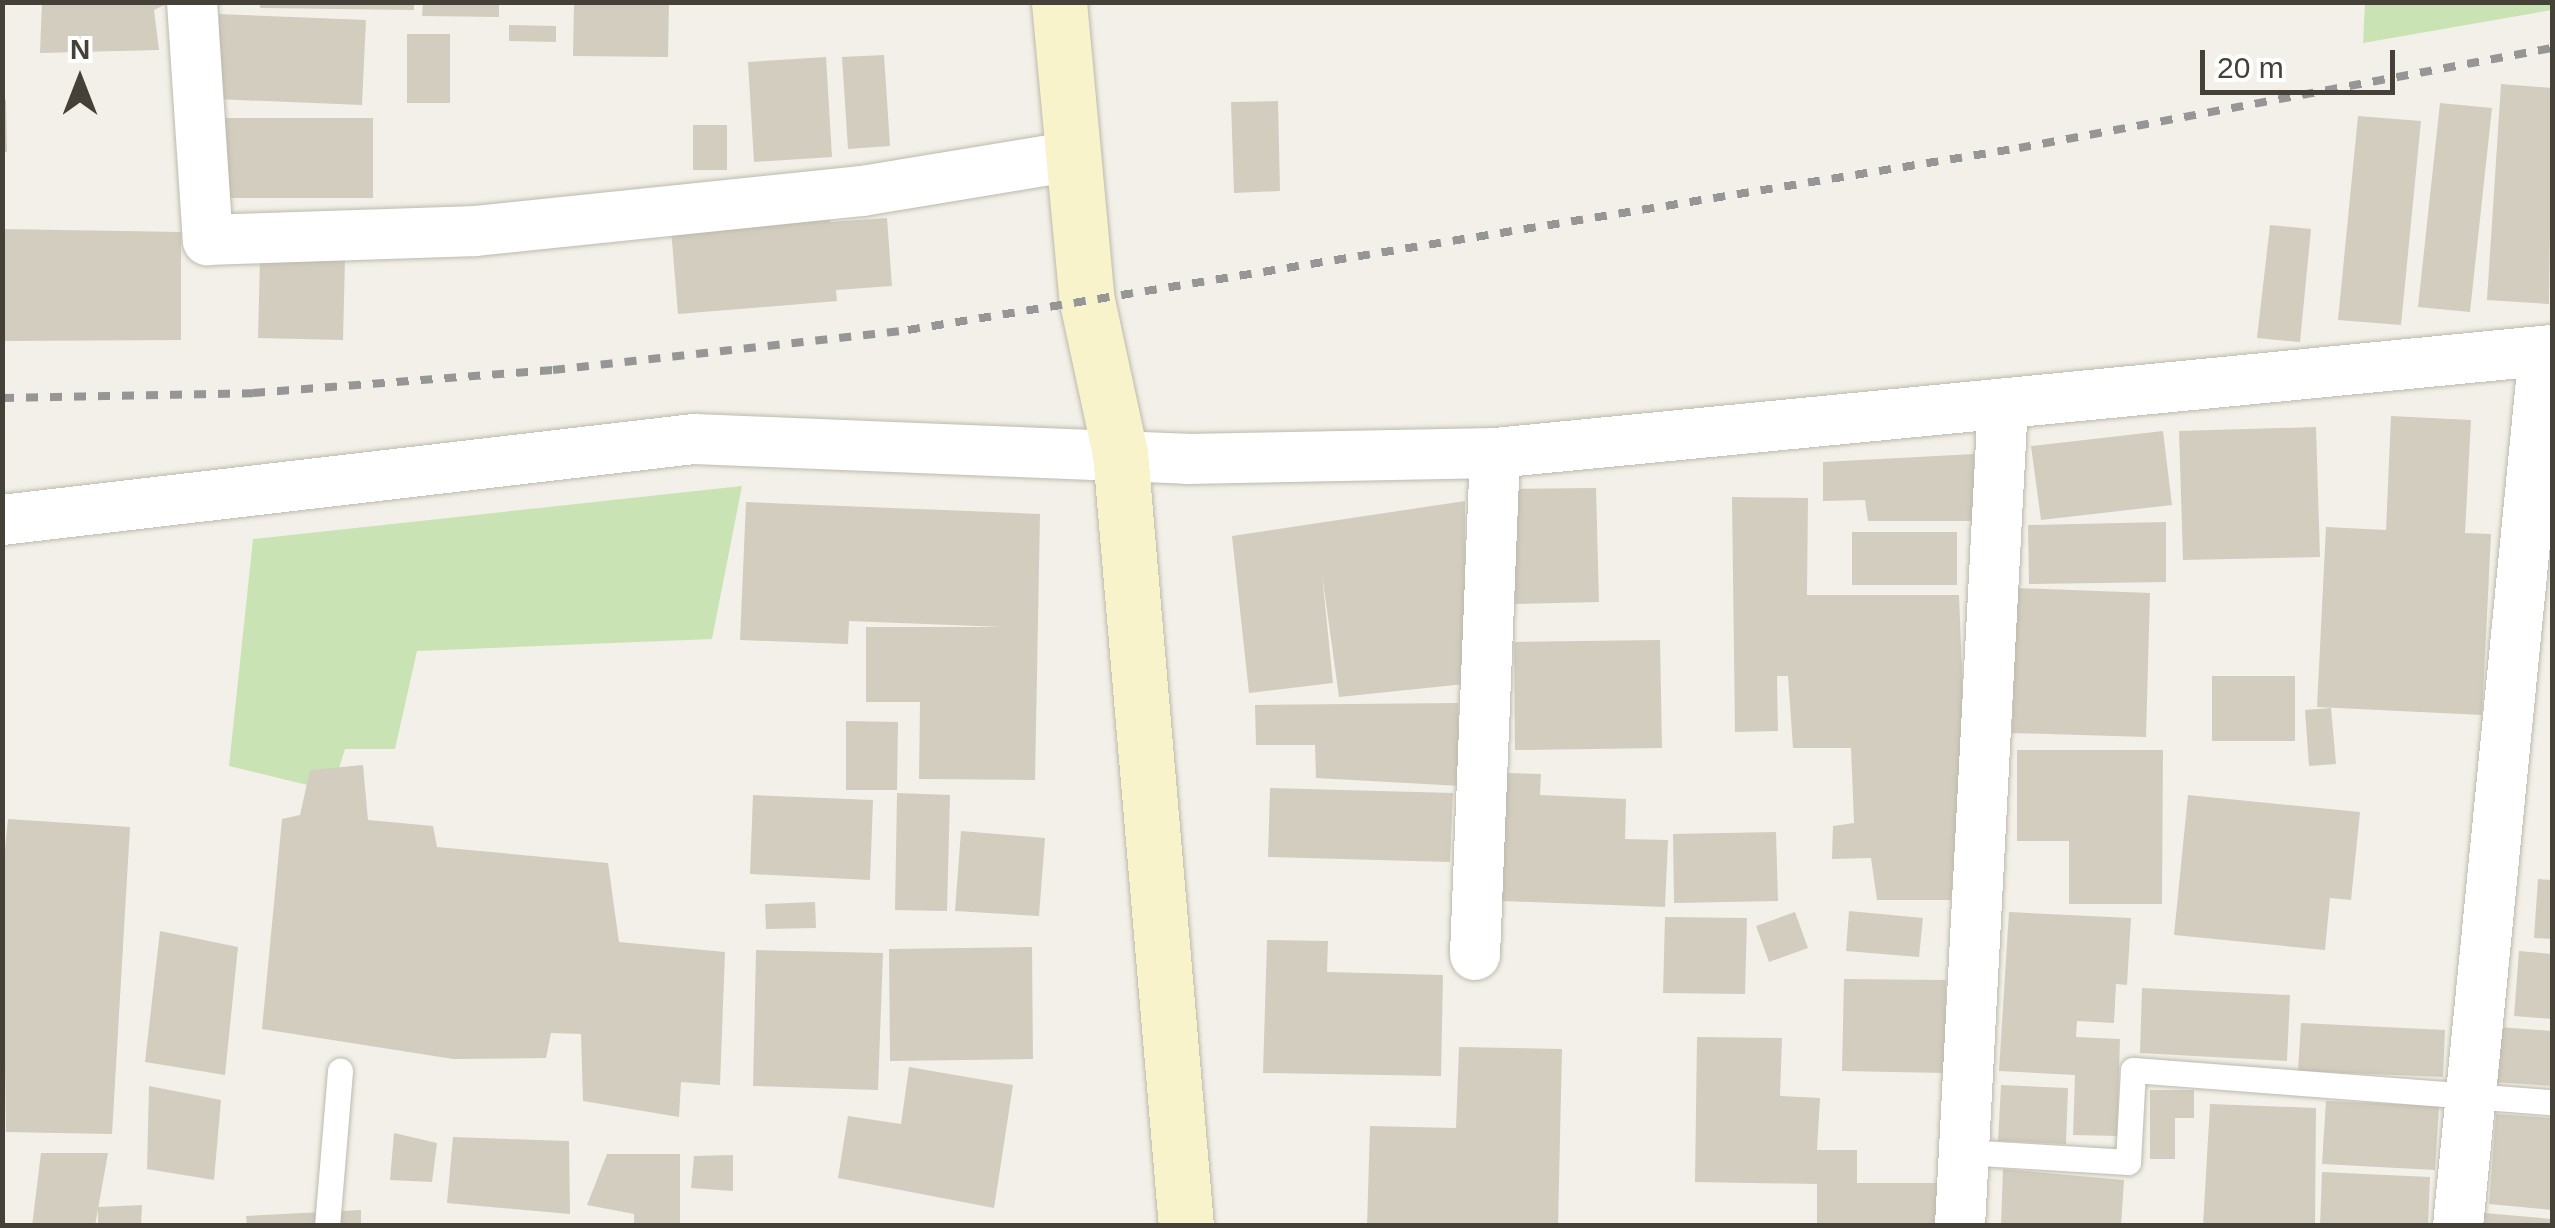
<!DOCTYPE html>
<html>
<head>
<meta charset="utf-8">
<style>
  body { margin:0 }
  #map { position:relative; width:2555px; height:1228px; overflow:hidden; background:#f2f0e8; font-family:Helvetica,sans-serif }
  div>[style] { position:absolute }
  .green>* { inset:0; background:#cae3b5 }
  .building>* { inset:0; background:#d3cdbf }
  .roads { filter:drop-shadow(0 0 2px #bdb9ac) drop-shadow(0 0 2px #bdb9ac) }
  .lane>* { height:25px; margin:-12.5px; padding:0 12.5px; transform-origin:12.5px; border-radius:12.5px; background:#fff }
  .street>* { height:50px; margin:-25px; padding:0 25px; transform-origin:25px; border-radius:25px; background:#fff }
  .secondary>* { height:55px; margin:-27.5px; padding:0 27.5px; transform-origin:27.5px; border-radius:27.5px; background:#f9f3cc }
  .rail>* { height:8px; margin-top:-4px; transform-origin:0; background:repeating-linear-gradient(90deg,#969696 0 12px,transparent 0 24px) }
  span { translate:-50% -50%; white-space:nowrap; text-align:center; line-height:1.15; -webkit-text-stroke:9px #fff; paint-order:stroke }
  .frame { position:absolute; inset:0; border:5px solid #454138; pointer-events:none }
  .north { position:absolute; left:30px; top:30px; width:100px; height:100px; -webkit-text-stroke:8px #fff; paint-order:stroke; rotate:0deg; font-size:28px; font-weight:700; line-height:40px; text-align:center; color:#454138 }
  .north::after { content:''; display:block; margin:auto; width:35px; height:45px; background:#454138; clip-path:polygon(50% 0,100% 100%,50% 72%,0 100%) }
  .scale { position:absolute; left:2200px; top:50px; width:195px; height:45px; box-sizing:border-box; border:5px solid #454138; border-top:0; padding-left:12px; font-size:30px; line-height:35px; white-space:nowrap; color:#454138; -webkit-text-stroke:8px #fff; paint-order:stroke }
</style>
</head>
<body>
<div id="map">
  <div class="green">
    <div style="clip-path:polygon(2365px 3px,2552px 2px,2552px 10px,2363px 43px)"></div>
    <div style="clip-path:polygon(742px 486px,712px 639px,417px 651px,395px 749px,345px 749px,332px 791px,229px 766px,253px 539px)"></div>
  </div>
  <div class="building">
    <div style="clip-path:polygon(42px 2px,171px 2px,154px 10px,159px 50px,40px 53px)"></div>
    <div style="clip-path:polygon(260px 2px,414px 2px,414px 10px,260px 8px)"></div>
    <div style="clip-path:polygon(423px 2px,499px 2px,499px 17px,422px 16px)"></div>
    <div style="clip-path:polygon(574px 2px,669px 2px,668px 57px,573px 56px)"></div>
    <div style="clip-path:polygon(219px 14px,366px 20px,362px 105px,216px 99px)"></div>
    <div style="clip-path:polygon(509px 25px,556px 26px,556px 42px,509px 41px)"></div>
    <div style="clip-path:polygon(407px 34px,450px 34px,450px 103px,407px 103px)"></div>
    <div style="clip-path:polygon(884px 55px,890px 146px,848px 149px,842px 57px)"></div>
    <div style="clip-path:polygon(826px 57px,832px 157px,754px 162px,748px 62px)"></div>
    <div style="clip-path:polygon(2501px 84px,2552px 88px,2549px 304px,2487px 300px)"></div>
    <div style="clip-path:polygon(6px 100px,7px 152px,2px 152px,2px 101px)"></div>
    <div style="clip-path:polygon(1278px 101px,1280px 191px,1234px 193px,1231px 102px)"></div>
    <div style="clip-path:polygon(2440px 103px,2492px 108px,2470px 312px,2418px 307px)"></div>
    <div style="clip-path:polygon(2358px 116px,2421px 121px,2401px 325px,2338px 320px)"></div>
    <div style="clip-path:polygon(225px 118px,373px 118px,373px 198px,225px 198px)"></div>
    <div style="clip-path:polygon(693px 125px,727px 125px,727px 170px,693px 170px)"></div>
    <div style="clip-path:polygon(830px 216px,830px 222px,887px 218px,892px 286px,836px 290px,837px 301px,678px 314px,671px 229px)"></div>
    <div style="clip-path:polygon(2270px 225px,2311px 229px,2300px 342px,2257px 338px)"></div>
    <div style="clip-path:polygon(2px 229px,181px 232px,181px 340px,2px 341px)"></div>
    <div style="clip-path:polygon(260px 256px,345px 258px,343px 340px,258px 338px)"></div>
    <div style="clip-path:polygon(2391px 416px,2471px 420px,2465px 533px,2491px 534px,2482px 715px,2317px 707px,2326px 527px,2386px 530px)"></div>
    <div style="clip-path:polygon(2316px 427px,2320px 557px,2183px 560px,2179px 431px)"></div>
    <div style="clip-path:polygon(2163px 431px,2172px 505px,2041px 520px,2031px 446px)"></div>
    <div style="clip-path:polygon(1974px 454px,1974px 521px,1868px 521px,1865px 500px,1823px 501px,1823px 462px)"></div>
    <div style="clip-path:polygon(1596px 488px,1599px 602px,1515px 604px,1513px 489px)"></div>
    <div style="clip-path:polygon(1732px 497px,1808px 498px,1807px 595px,1959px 595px,1965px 748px,1951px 900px,1877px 900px,1871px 858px,1832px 859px,1833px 826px,1854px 823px,1851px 748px,1793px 748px,1788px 676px,1777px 676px,1778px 731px,1735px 732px)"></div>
    <div style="clip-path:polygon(1465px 501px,1465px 684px,1339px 697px,1322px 574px,1333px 683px,1249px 693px,1232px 536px)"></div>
    <div style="clip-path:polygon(746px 502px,1040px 514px,1035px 780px,919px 779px,920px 702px,866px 702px,866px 627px,1003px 627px,849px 621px,848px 644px,740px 640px)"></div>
    <div style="clip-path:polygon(2166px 522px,2166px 582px,2029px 584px,2028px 525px)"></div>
    <div style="clip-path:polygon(1852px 532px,1957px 532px,1957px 585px,1852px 585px)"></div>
    <div style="clip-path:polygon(2016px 588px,2150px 593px,2146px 737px,2012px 733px)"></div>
    <div style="clip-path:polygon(1660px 640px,1662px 748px,1515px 750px,1514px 642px)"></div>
    <div style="clip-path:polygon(2212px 676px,2295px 676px,2295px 741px,2212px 741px)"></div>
    <div style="clip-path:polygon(1458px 703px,1461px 786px,1316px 778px,1315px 745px,1256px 745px,1255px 705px)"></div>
    <div style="clip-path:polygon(2331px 708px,2336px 764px,2309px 766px,2305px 710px)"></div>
    <div style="clip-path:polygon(846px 721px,898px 722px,897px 790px,846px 790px)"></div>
    <div style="clip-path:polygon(2017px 750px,2163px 750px,2162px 904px,2069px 904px,2069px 841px,2017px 841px)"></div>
    <div style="clip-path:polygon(363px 765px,368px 820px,433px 826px,437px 847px,608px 863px,619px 942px,725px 952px,720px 1085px,681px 1082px,679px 1117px,583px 1101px,581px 1034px,551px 1033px,546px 1058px,453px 1059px,262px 1029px,282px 819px,300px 815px,310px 770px)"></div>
    <div style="clip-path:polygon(1506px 773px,1541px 774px,1540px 795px,1626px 799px,1625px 839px,1668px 840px,1665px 907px,1502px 901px)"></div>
    <div style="clip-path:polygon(1270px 788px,1453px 793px,1450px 862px,1268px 857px)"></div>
    <div style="clip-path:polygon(897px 793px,950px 795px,947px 911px,895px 910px)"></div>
    <div style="clip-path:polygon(753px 795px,873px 800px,870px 880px,750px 874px)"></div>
    <div style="clip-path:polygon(2188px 795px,2360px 812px,2351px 900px,2330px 898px,2325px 950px,2174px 935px)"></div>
    <div style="clip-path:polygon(8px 819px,130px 827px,112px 1134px,6px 1132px,2px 879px)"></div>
    <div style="clip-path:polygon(961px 831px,1045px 838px,1039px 916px,955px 911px)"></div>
    <div style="clip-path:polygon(1776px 832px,1778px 901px,1674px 903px,1673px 834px)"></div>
    <div style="clip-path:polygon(2538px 879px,2552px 880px,2552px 939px,2534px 938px)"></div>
    <div style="clip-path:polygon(815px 902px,816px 928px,766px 929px,765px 904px)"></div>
    <div style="clip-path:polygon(1849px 911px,1923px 918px,1919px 957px,1846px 951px)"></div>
    <div style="clip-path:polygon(1795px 912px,1808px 948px,1769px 962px,1756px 926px)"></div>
    <div style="clip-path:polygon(2009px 912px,2131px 918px,2127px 985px,2116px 984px,2114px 1023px,2077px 1021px,2076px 1037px,2120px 1039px,2117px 1136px,2073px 1135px,2075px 1075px,1999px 1071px)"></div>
    <div style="clip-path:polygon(1665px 917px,1747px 918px,1745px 994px,1663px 993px)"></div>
    <div style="clip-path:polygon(160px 931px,238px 947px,225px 1075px,145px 1062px)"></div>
    <div style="clip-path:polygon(1267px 940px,1328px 941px,1327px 972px,1443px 975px,1441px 1076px,1263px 1073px)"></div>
    <div style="clip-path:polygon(1032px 947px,1033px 1059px,890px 1061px,889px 949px)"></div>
    <div style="clip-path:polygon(756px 950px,883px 953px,878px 1090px,753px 1086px)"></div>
    <div style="clip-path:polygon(2519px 951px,2552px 954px,2552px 1019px,2514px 1016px)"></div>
    <div style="clip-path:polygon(1844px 979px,1946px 980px,1945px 1073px,1842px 1071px)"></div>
    <div style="clip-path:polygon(2142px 988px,2290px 995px,2287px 1061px,2140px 1053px)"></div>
    <div style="clip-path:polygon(2301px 1023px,2445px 1030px,2443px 1077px,2298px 1071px)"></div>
    <div style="clip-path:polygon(2498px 1027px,2552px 1031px,2552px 1086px,2494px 1082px)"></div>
    <div style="clip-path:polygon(1697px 1037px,1782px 1038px,1780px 1096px,1820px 1098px,1817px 1150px,1857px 1150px,1857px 1183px,1943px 1183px,1943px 1226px,1817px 1226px,1817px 1184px,1695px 1182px)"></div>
    <div style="clip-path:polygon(1459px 1047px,1562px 1049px,1558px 1226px,1367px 1226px,1370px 1126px,1456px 1128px)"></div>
    <div style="clip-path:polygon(909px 1067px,1013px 1085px,994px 1208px,838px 1178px,848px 1116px,901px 1124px)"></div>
    <div style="clip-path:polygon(2001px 1085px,2068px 1088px,2066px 1144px,1998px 1141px)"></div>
    <div style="clip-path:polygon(149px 1086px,221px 1100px,214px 1180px,147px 1169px)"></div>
    <div style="clip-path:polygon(2150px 1090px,2194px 1090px,2194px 1118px,2175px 1118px,2175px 1159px,2150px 1159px)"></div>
    <div style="clip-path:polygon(2326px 1101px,2439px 1106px,2435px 1170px,2322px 1164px)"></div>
    <div style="clip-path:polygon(2210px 1104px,2316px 1108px,2315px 1226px,2203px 1226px)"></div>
    <div style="clip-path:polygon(2496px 1114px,2552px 1118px,2552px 1210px,2489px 1204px)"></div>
    <div style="clip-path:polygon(394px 1133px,437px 1143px,432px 1182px,390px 1180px)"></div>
    <div style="clip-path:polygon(453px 1137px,569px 1141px,570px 1214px,447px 1203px)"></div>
    <div style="clip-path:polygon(41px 1153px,108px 1153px,95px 1226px,32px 1226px)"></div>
    <div style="clip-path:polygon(607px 1154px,680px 1154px,680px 1226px,634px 1226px,634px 1214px,587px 1205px)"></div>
    <div style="clip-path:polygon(733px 1155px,733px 1191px,691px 1188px,694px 1156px)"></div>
    <div style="clip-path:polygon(2003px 1169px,2124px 1180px,2121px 1226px,2001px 1226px)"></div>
    <div style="clip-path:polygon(2322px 1172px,2430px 1177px,2428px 1226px,2320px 1226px)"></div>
    <div style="clip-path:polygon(142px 1205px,141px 1226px,98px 1226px,98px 1207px)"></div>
    <div style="clip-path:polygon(361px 1210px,361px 1226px,247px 1226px,246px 1216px)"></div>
    <div style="clip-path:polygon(2484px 1213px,2552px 1219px,2552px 1226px,2482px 1226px)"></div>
  </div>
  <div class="roads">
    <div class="lane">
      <div style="left:1964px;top:1152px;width:164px;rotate:3.5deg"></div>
      <div style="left:2128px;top:1162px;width:92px;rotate:-86.9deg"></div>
      <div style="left:2133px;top:1070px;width:420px;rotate:4.4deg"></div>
      <div style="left:327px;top:1226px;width:156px;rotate:-85.2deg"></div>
    </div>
    <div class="street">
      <div style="left:192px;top:2px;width:239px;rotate:86.2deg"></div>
      <div style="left:208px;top:240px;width:267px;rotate:-1.9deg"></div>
      <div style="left:475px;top:231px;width:389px;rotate:-5.9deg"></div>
      <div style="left:862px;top:191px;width:215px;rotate:-9.4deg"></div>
      <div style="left:2px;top:520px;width:697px;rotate:-6.68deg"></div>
      <div style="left:694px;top:439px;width:493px;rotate:2.3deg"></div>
      <div style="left:1187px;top:459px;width:308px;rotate:-1.1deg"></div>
      <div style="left:1495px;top:453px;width:1062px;rotate:-5.57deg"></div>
      <div style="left:1475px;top:955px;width:502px;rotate:-87.72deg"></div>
      <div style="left:1960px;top:1226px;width:823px;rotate:-87.01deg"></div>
      <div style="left:2458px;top:1226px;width:879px;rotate:-84.39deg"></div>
    </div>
    <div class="secondary">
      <div style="left:1059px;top:2px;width:300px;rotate:84.7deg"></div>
      <div style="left:1087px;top:301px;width:156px;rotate:77.8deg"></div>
      <div style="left:1120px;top:453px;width:776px;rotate:85.12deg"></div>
    </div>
  </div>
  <div class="rail">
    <div style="left:2px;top:398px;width:251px;rotate:-1.1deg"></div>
    <div style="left:253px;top:393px;width:301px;rotate:-4.4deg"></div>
    <div style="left:553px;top:370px;width:357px;rotate:-6.4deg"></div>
    <div style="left:908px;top:330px;width:1126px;rotate:-9.3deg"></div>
    <div style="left:2019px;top:148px;width:542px;rotate:-10.63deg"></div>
  </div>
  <div class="frame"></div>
  <div class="north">N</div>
  <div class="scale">20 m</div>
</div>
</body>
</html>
